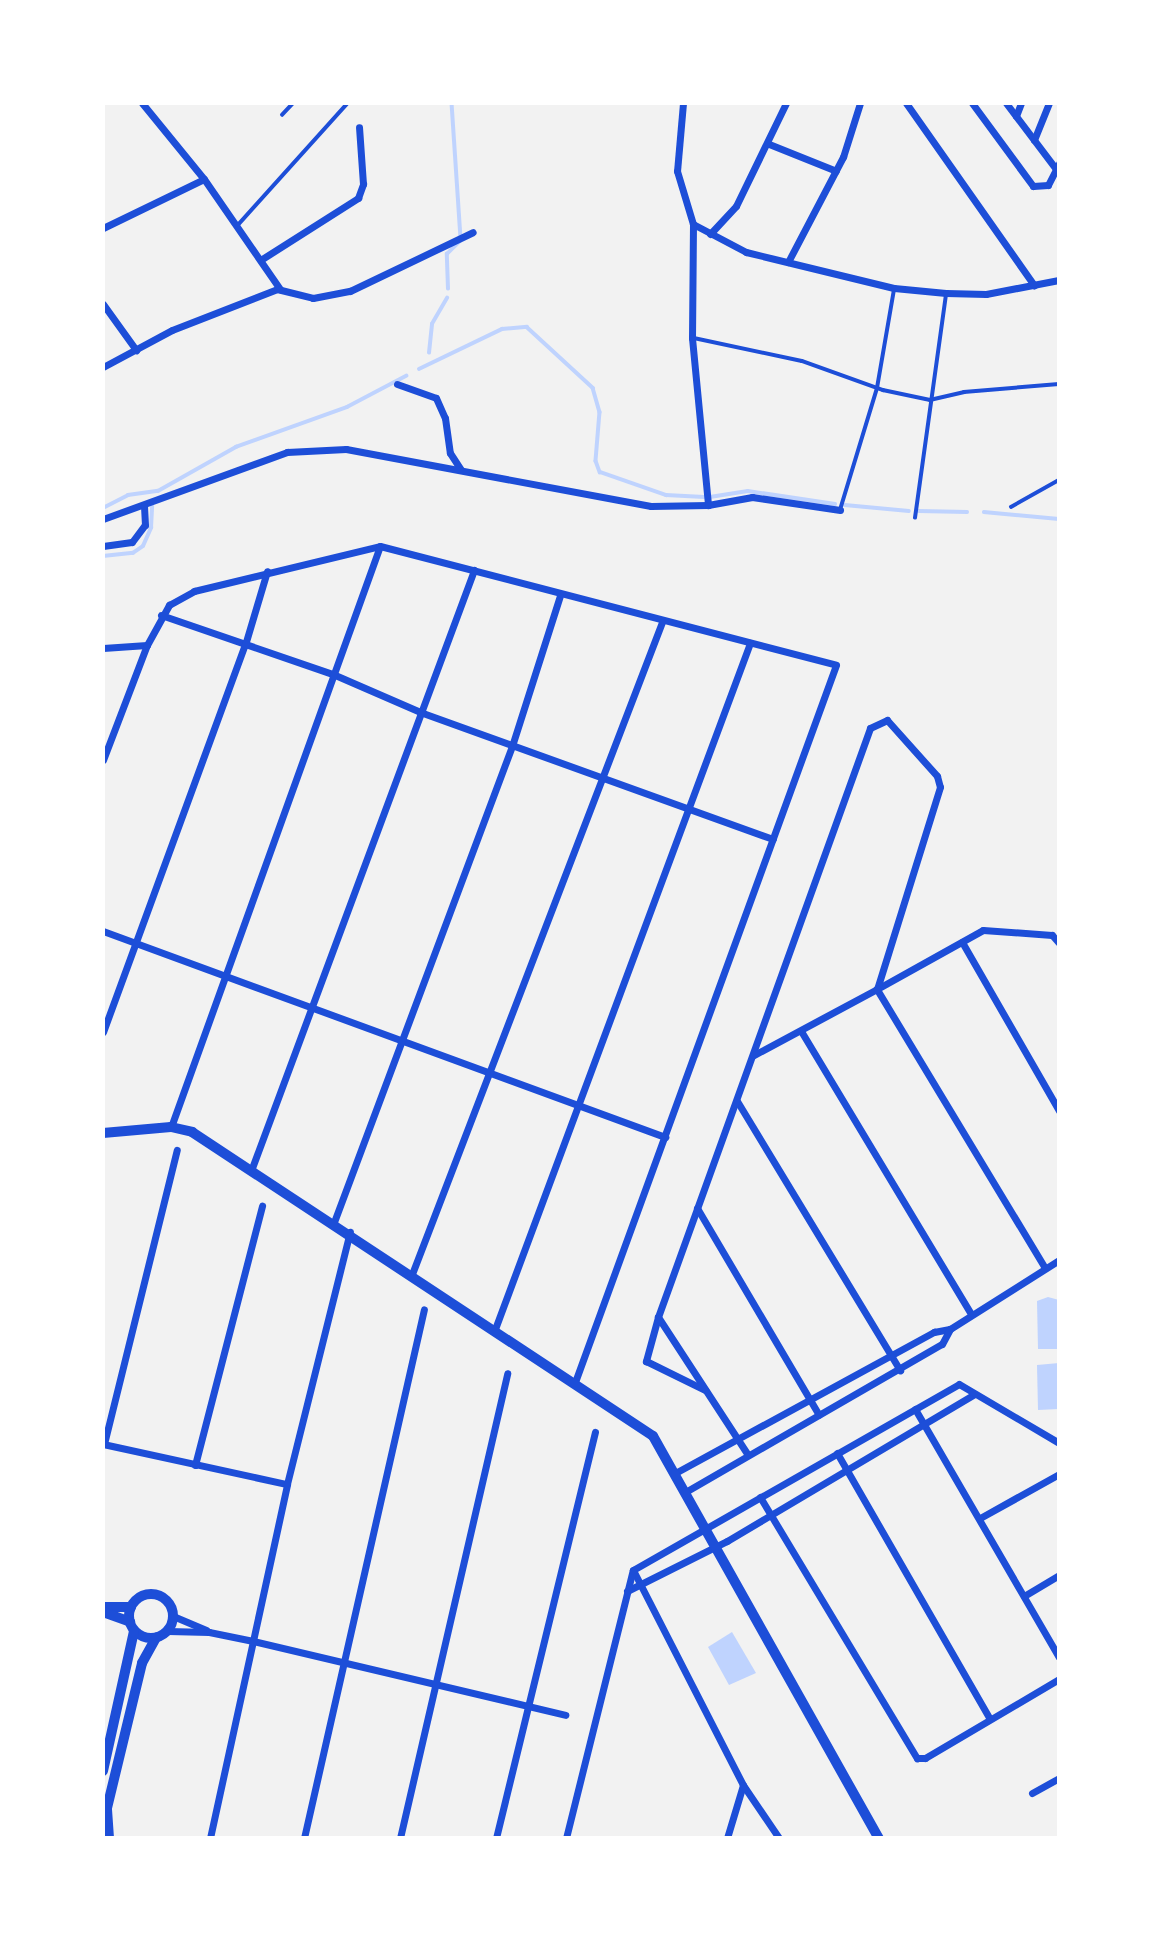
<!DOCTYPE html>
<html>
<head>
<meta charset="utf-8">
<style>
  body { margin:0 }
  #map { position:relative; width:1162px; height:1941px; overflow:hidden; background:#f2f2f2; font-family:"Fira Sans Condensed",sans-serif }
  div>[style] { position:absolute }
  .water>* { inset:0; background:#bfd3fe }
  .stream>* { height:3.5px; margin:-1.75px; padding:0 1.75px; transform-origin:1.75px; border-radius:1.75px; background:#bfd3fe }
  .service>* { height:3.5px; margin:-1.75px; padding:0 1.75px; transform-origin:1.75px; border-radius:1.75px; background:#1d4ed8 }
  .minor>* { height:7px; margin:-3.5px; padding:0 3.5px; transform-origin:3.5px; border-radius:3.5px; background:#1d4ed8 }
  .tertiary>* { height:10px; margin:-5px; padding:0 5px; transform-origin:5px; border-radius:5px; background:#1d4ed8 }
  .tertiary>.ring { margin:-5px; padding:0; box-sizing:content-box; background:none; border:10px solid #1d4ed8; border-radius:50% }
  span { translate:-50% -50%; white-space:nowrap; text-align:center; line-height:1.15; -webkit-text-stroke:7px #fff; paint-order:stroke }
  .frame { position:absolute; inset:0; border:105px solid #fff; pointer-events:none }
</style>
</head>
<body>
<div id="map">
  <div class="water">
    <div style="clip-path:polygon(1048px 1297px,1059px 1300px,1059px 1349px,1038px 1349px,1037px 1301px)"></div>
    <div style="clip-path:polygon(1059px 1363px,1059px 1409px,1038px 1410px,1037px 1365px)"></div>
    <div style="clip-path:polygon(732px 1632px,756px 1673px,729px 1685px,708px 1647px)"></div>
  </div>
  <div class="stream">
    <div style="left:452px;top:103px;width:134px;rotate:86.2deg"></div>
    <div style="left:448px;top:289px;width:35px;rotate:-92deg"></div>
    <div style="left:447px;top:254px;width:18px;rotate:-45deg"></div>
    <div style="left:429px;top:353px;width:29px;rotate:-84deg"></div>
    <div style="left:432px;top:324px;width:30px;rotate:-60deg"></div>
    <div style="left:419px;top:369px;width:92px;rotate:-25.7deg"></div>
    <div style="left:502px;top:329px;width:25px;rotate:-5deg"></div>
    <div style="left:527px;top:327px;width:90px;rotate:42.7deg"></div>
    <div style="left:593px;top:388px;width:25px;rotate:74deg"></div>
    <div style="left:600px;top:412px;width:49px;rotate:94.7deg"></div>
    <div style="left:596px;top:461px;width:12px;rotate:70deg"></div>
    <div style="left:600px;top:472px;width:70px;rotate:19.2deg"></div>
    <div style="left:666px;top:495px;width:38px;rotate:3deg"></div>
    <div style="left:710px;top:497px;width:38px;rotate:-9deg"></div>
    <div style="left:748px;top:491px;width:88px;rotate:8.5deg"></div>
    <div style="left:845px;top:505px;width:64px;rotate:5.4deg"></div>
    <div style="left:103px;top:508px;width:28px;rotate:-27deg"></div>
    <div style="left:128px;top:495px;width:30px;rotate:-8deg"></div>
    <div style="left:158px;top:491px;width:90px;rotate:-29.4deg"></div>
    <div style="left:236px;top:447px;width:118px;rotate:-19.8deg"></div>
    <div style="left:347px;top:407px;width:67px;rotate:-27.7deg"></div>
    <div style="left:919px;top:511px;width:48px;rotate:1.2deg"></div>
    <div style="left:984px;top:512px;width:75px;rotate:5.3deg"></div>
    <div style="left:103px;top:556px;width:30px;rotate:-6deg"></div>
    <div style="left:133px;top:553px;width:12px;rotate:-35deg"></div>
    <div style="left:143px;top:546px;width:20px;rotate:-66deg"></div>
    <div style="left:151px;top:528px;width:21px;rotate:-87deg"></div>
  </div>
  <div class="service">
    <div style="left:282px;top:115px;width:16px;rotate:-47deg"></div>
    <div style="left:238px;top:225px;width:164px;rotate:-48deg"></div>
    <div style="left:694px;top:338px;width:110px;rotate:12deg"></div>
    <div style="left:802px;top:361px;width:86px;rotate:19.7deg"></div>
    <div style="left:883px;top:390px;width:48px;rotate:12deg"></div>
    <div style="left:930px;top:400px;width:35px;rotate:-13deg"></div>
    <div style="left:964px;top:392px;width:95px;rotate:-4.8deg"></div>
    <div style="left:1011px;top:507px;width:55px;rotate:-29.4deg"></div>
    <div style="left:840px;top:510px;width:127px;rotate:-73.1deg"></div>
    <div style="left:877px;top:388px;width:99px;rotate:-80.2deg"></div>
    <div style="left:915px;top:518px;width:225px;rotate:-82.1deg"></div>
  </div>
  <div class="minor">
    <div style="left:142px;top:103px;width:98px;rotate:50.8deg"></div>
    <div style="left:204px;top:179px;width:134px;rotate:55.4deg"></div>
    <div style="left:683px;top:103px;width:68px;rotate:95deg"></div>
    <div style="left:677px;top:171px;width:55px;rotate:73.2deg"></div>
    <div style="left:693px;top:224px;width:60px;rotate:27.8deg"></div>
    <div style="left:746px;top:252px;width:152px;rotate:13.7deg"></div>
    <div style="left:894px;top:288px;width:52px;rotate:5.5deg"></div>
    <div style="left:946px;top:293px;width:40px;rotate:1.4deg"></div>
    <div style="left:986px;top:294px;width:74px;rotate:-10.9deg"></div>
    <div style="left:906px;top:103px;width:223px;rotate:54.9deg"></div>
    <div style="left:972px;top:103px;width:103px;rotate:53.7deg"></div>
    <div style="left:1033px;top:186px;width:15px;rotate:-4deg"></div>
    <div style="left:1048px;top:185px;width:25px;rotate:-63deg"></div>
    <div style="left:1006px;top:103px;width:83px;rotate:52.9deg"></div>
    <div style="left:1016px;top:116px;width:14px;rotate:-69deg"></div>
    <div style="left:1034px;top:140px;width:40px;rotate:-68deg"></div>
    <div style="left:769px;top:144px;width:72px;rotate:21.9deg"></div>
    <div style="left:693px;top:224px;width:114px;rotate:90.5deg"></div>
    <div style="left:692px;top:338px;width:168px;rotate:84.5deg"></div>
    <div style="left:103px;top:228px;width:112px;rotate:-25.9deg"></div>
    <div style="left:710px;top:234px;width:38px;rotate:-47deg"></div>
    <div style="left:736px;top:206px;width:114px;rotate:-64.1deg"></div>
    <div style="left:262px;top:259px;width:114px;rotate:-32.4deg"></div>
    <div style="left:358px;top:198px;width:15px;rotate:-70deg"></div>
    <div style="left:363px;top:184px;width:57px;rotate:-94deg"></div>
    <div style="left:788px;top:262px;width:119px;rotate:-62.4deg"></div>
    <div style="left:843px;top:157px;width:57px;rotate:-72.5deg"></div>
    <div style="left:103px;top:304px;width:57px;rotate:54.3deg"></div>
    <div style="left:103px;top:367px;width:78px;rotate:-28.2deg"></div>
    <div style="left:172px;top:330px;width:113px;rotate:-21.3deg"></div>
    <div style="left:277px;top:289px;width:37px;rotate:14deg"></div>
    <div style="left:313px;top:298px;width:38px;rotate:-11deg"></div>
    <div style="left:350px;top:291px;width:136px;rotate:-25.6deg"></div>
    <div style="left:397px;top:384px;width:41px;rotate:19.7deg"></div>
    <div style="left:436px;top:398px;width:22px;rotate:66deg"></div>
    <div style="left:445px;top:418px;width:35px;rotate:82deg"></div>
    <div style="left:450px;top:453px;width:20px;rotate:57deg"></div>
    <div style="left:103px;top:519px;width:196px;rotate:-20deg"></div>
    <div style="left:287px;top:452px;width:59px;rotate:-2.9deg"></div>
    <div style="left:346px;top:449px;width:310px;rotate:10.6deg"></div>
    <div style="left:651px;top:506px;width:57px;rotate:-1deg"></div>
    <div style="left:708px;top:505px;width:45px;rotate:-10.3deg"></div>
    <div style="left:752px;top:497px;width:89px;rotate:8.4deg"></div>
    <div style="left:103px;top:546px;width:29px;rotate:-8deg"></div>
    <div style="left:132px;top:542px;width:21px;rotate:-53deg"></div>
    <div style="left:145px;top:525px;width:19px;rotate:-93deg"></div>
    <div style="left:161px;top:615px;width:184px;rotate:19deg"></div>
    <div style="left:335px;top:675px;width:93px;rotate:23.5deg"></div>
    <div style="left:420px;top:712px;width:375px;rotate:19.8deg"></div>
    <div style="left:103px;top:648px;width:44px;rotate:-3.9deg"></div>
    <div style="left:103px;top:760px;width:123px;rotate:-69.1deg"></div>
    <div style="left:147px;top:645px;width:46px;rotate:-61.2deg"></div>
    <div style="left:169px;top:605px;width:29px;rotate:-29deg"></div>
    <div style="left:194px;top:591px;width:191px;rotate:-13.6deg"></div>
    <div style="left:380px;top:546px;width:471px;rotate:14.6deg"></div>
    <div style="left:836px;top:665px;width:763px;rotate:110deg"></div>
    <div style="left:103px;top:931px;width:599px;rotate:20.13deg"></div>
    <div style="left:962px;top:942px;width:195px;rotate:60.1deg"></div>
    <div style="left:801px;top:1031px;width:330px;rotate:59deg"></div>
    <div style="left:103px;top:1032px;width:412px;rotate:-69.9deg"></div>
    <div style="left:245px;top:645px;width:77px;rotate:-73.4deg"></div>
    <div style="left:737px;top:1101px;width:315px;rotate:58.8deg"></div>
    <div style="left:171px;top:1127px;width:617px;rotate:-70.22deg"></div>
    <div style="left:252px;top:1168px;width:638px;rotate:-69.63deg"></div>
    <div style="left:697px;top:1208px;width:240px;rotate:59.5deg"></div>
    <div style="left:334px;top:1222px;width:508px;rotate:-69.5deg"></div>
    <div style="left:512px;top:746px;width:157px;rotate:-72.3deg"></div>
    <div style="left:1045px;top:1268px;width:326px;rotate:-121.1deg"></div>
    <div style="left:877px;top:989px;width:121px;rotate:-29.1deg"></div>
    <div style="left:983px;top:930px;width:69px;rotate:4.1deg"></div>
    <div style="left:1052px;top:935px;width:11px;rotate:49deg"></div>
    <div style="left:412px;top:1274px;width:698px;rotate:-69.02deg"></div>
    <div style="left:658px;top:1317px;width:46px;rotate:105.3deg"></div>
    <div style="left:646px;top:1361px;width:66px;rotate:26.2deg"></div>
    <div style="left:495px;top:1329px;width:732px;rotate:-69.61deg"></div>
    <div style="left:915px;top:1409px;width:287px;rotate:59.9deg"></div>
    <div style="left:103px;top:1444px;width:188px;rotate:12.3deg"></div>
    <div style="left:104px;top:1444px;width:303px;rotate:-76.1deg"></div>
    <div style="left:837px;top:1453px;width:305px;rotate:60.1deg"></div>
    <div style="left:748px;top:1455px;width:165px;rotate:-123.1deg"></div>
    <div style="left:658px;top:1317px;width:626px;rotate:-70.2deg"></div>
    <div style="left:870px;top:728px;width:19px;rotate:-25deg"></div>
    <div style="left:887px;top:720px;width:75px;rotate:48.2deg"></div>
    <div style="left:937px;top:776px;width:11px;rotate:75deg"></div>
    <div style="left:940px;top:787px;width:212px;rotate:107.3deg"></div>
    <div style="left:877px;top:989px;width:140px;rotate:151.8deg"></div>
    <div style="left:195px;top:1465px;width:268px;rotate:-75.5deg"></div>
    <div style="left:677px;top:1472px;width:293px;rotate:-28.6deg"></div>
    <div style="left:934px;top:1332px;width:16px;rotate:-11deg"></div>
    <div style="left:950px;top:1329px;width:129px;rotate:-32.3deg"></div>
    <div style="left:687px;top:1491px;width:294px;rotate:-30deg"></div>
    <div style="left:942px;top:1344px;width:17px;rotate:-62deg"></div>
    <div style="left:760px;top:1497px;width:305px;rotate:59deg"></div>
    <div style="left:917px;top:1758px;width:8px"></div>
    <div style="left:925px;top:1758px;width:156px;rotate:-30.5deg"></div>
    <div style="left:980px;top:1518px;width:90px;rotate:-29.1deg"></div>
    <div style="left:633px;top:1570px;width:242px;rotate:62.9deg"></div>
    <div style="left:743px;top:1785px;width:64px;rotate:55.8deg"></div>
    <div style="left:627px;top:1591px;width:112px;rotate:-26.6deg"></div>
    <div style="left:727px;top:1541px;width:288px;rotate:-30.7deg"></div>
    <div style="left:1024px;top:1596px;width:41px;rotate:-31deg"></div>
    <div style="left:173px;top:1616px;width:36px;rotate:23deg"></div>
    <div style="left:168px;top:1631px;width:41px;rotate:1.4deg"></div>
    <div style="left:209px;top:1632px;width:45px;rotate:11.6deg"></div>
    <div style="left:253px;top:1641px;width:321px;rotate:13.3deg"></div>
    <div style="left:1032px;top:1793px;width:31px;rotate:-29deg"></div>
    <div style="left:210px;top:1838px;width:362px;rotate:-77.7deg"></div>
    <div style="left:287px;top:1484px;width:260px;rotate:-76deg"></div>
    <div style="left:304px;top:1838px;width:542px;rotate:-77.22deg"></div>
    <div style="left:400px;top:1838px;width:477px;rotate:-77deg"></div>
    <div style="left:496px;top:1838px;width:418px;rotate:-76.3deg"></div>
    <div style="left:566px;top:1838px;width:276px;rotate:-76deg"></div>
    <div style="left:633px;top:1570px;width:375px;rotate:-29.7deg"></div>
    <div style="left:959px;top:1384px;width:116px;rotate:30.5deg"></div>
    <div style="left:727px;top:1838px;width:55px;rotate:-73.2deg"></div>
  </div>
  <div class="tertiary">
    <div style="left:103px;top:1133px;width:68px;rotate:-5deg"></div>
    <div style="left:171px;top:1127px;width:22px;rotate:13deg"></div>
    <div style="left:192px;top:1132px;width:552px;rotate:33.4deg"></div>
    <div style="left:653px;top:1436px;width:461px;rotate:60.7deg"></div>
    <div class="ring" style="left:129px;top:1594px;width:34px;height:34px"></div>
    <div style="left:103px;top:1607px;width:28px"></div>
    <div style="left:103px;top:1612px;width:29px;rotate:20deg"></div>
    <div style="left:103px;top:1771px;width:143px;rotate:-77.5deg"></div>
    <div style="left:109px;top:1838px;width:30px;rotate:-94deg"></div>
    <div style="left:107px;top:1808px;width:149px;rotate:-76.4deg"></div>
    <div style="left:142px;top:1663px;width:29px;rotate:-61deg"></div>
  </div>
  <div class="frame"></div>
</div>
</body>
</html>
